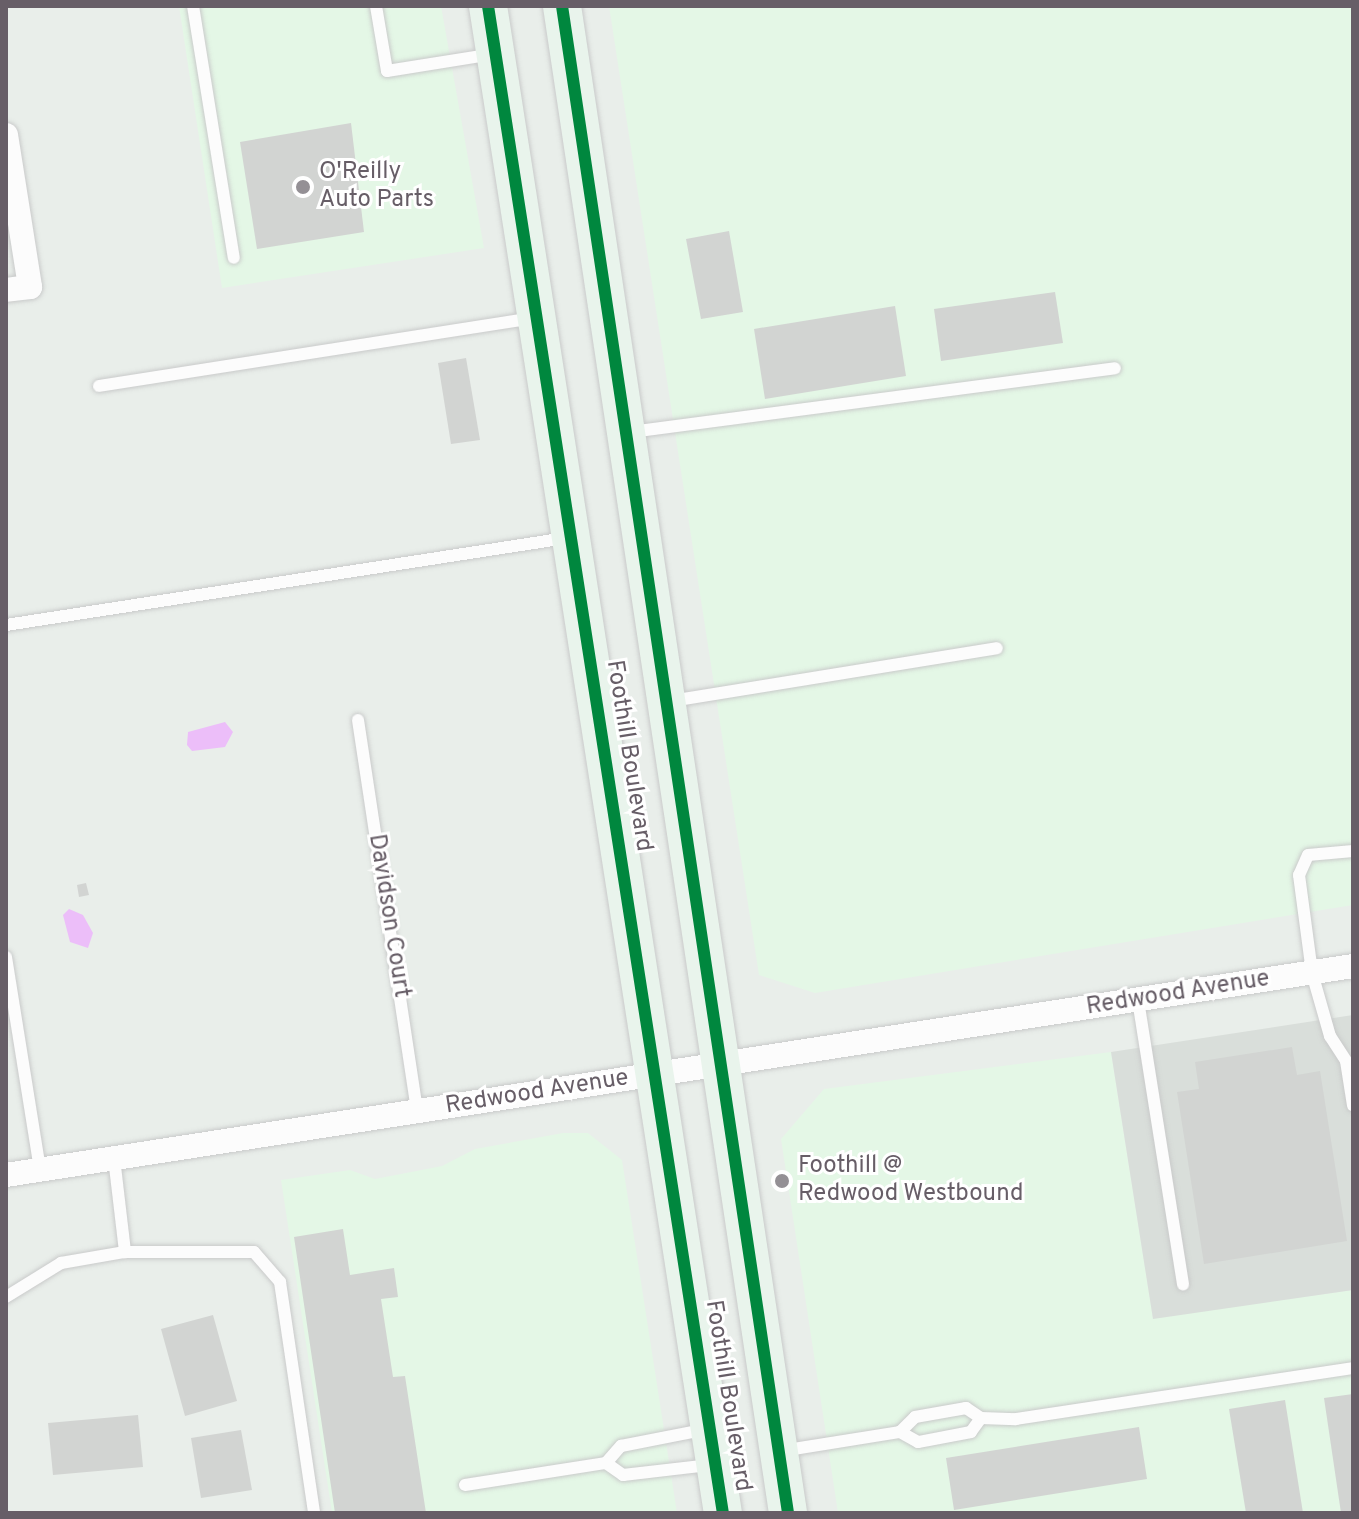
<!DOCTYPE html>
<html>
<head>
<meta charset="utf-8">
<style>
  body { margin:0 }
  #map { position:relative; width:1359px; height:1519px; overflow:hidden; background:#e9eeea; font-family:Overpass,sans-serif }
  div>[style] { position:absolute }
  .commercial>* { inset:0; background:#e4f7e6 }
  .industrial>* { inset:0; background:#d9deda }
  .water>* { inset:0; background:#ecbef9 }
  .building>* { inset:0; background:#d2d4d2 }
  .roads { filter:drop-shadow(0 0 2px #c9caca) drop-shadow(0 0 2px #c9caca) }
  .service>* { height:12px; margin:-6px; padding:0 6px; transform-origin:6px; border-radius:6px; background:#fcfcfc }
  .minor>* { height:24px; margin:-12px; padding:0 12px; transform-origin:12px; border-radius:12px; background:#fcfcfc }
  .primary>* { height:38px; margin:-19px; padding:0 19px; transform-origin:19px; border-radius:19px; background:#e9f4ec }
  .cycleway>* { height:12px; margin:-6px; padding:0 6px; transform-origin:6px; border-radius:6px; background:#00873e }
  .dots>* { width:22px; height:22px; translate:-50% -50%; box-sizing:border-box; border:4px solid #fff; border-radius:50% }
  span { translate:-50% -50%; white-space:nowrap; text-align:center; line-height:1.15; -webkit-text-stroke:6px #fff; paint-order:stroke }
  .poi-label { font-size:24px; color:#675e67 }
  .left { translate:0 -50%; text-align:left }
  .street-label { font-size:24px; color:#675e67 }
  .frame { position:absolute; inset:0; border:8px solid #675e67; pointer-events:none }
</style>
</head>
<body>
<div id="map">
  <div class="commercial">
    <div style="clip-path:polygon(179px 6px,441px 6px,484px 248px,222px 288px)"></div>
    <div style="clip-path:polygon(609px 6px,1353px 6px,1353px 905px,815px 993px,759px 975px)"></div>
    <div style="clip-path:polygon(1111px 1052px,1153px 1318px,1353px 1290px,1353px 1513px,838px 1513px,781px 1139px,824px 1089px)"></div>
    <div style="clip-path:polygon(563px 1133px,588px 1133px,622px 1160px,677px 1513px,332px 1513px,281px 1180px,350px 1170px,375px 1179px,442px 1166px,475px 1149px)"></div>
  </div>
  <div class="industrial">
    <div style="clip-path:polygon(1353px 1015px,1353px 1290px,1153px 1319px,1111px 1052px)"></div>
  </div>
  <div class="water">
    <div style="clip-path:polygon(225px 722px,233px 732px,225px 747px,192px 751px,187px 745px,188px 732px)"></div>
    <div style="clip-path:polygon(69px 909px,83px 915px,93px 933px,88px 948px,70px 942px,63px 915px)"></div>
  </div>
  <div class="building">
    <div style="clip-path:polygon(351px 123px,364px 232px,257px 249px,240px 142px)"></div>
    <div style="clip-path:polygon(729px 231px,743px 312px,701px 319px,686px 239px)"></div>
    <div style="clip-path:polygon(1055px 292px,1063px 343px,941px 361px,934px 309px)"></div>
    <div style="clip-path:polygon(895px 306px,906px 376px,765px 399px,754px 329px)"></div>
    <div style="clip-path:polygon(466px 358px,480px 440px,451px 444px,438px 363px)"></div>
    <div style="clip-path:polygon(86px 883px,89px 895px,79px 897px,77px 885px)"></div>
    <div style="clip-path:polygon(1292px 1047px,1297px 1075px,1320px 1071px,1347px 1241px,1204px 1264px,1177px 1092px,1199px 1089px,1195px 1062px)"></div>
    <div style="clip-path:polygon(343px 1229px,350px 1275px,394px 1268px,398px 1297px,381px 1299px,393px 1377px,405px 1376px,426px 1513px,335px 1513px,294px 1237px)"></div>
    <div style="clip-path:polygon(213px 1315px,237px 1401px,185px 1416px,161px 1329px)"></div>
    <div style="clip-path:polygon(1353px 1394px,1353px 1513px,1341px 1513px,1324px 1398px)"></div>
    <div style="clip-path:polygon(1285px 1400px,1303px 1513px,1246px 1513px,1229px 1409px)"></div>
    <div style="clip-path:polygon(138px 1415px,143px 1467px,53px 1475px,48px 1423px)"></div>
    <div style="clip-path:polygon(1139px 1427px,1147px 1479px,954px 1510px,946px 1458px)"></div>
    <div style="clip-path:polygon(241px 1430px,252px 1490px,201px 1498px,191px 1438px)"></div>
  </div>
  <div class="roads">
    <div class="service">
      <div style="left:193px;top:6px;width:255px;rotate:80.8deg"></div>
      <div style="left:376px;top:6px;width:66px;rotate:80.4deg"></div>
      <div style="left:387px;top:71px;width:107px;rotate:-9.1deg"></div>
      <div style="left:99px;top:386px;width:437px;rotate:-8.9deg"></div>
      <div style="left:631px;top:432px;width:488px;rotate:-7.5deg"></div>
      <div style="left:6px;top:625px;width:567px;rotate:-8.83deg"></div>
      <div style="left:671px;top:701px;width:330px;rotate:-9.2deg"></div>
      <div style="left:358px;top:720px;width:396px;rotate:81.4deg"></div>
      <div style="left:1353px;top:851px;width:45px;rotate:174.9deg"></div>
      <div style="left:1308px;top:855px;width:22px;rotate:114deg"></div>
      <div style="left:1299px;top:875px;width:99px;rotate:82.4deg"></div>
      <div style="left:1312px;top:973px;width:66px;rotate:74.1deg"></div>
      <div style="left:1330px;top:1036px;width:30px;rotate:57deg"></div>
      <div style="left:1346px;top:1061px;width:45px;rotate:81deg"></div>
      <div style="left:6px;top:957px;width:216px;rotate:80.9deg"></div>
      <div style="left:1138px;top:1000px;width:288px;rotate:81deg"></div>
      <div style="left:114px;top:1158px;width:95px;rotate:83.3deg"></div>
      <div style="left:6px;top:1297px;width:65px;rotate:-31.7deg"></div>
      <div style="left:61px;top:1263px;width:65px;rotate:-9.8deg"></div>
      <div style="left:125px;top:1252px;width:129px"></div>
      <div style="left:254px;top:1252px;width:40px;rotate:49deg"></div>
      <div style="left:280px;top:1282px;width:233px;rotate:81.6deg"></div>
      <div style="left:966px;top:1408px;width:18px;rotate:34deg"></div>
      <div style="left:981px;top:1418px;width:17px;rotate:126deg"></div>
      <div style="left:971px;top:1432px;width:54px;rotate:169.3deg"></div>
      <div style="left:918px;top:1442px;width:21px;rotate:-151deg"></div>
      <div style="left:900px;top:1432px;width:21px;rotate:-45deg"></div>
      <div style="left:915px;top:1417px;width:52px;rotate:-10deg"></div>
      <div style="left:981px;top:1418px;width:35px;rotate:2deg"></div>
      <div style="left:1016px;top:1419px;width:341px;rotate:-8.6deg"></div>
      <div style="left:781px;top:1451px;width:121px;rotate:-9.1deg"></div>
      <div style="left:606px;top:1463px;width:21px;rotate:35deg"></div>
      <div style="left:623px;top:1475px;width:88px;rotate:-6.6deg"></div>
      <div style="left:465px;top:1485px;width:143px;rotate:-8.9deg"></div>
      <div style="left:606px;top:1463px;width:23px;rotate:-49deg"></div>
      <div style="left:621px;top:1446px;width:89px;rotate:-11.1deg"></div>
    </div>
    <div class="minor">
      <div style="left:6px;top:135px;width:154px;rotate:81deg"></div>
      <div style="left:30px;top:287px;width:24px;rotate:173deg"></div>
      <div style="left:6px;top:1175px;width:1363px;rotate:-8.82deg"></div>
    </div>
    <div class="primary">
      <div style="left:488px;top:6px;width:1525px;rotate:81.14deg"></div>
      <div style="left:562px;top:6px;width:1524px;rotate:81.47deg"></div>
    </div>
  </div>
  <div class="cycleway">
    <div style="left:488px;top:6px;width:1525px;rotate:81.14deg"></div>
    <div style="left:562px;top:6px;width:1524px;rotate:81.47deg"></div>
  </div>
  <div class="dots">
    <div style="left:303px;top:187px;background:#949095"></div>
    <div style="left:782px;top:1181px;background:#949095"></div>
  </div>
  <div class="poi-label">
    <span class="left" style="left:319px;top:187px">O'Reilly<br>Auto Parts</span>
    <span class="left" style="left:798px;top:1181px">Foothill @<br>Redwood Westbound</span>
  </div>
  <div class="street-label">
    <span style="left:628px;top:756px;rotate:81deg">Foothill Boulevard</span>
    <span style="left:388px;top:916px;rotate:81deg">Davidson Court</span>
    <span style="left:1178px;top:994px;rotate:-9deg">Redwood Avenue</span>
    <span style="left:537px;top:1093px;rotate:-9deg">Redwood Avenue</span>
    <span style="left:727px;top:1396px;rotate:81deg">Foothill Boulevard</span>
  </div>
  <div class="frame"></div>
</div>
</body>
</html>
